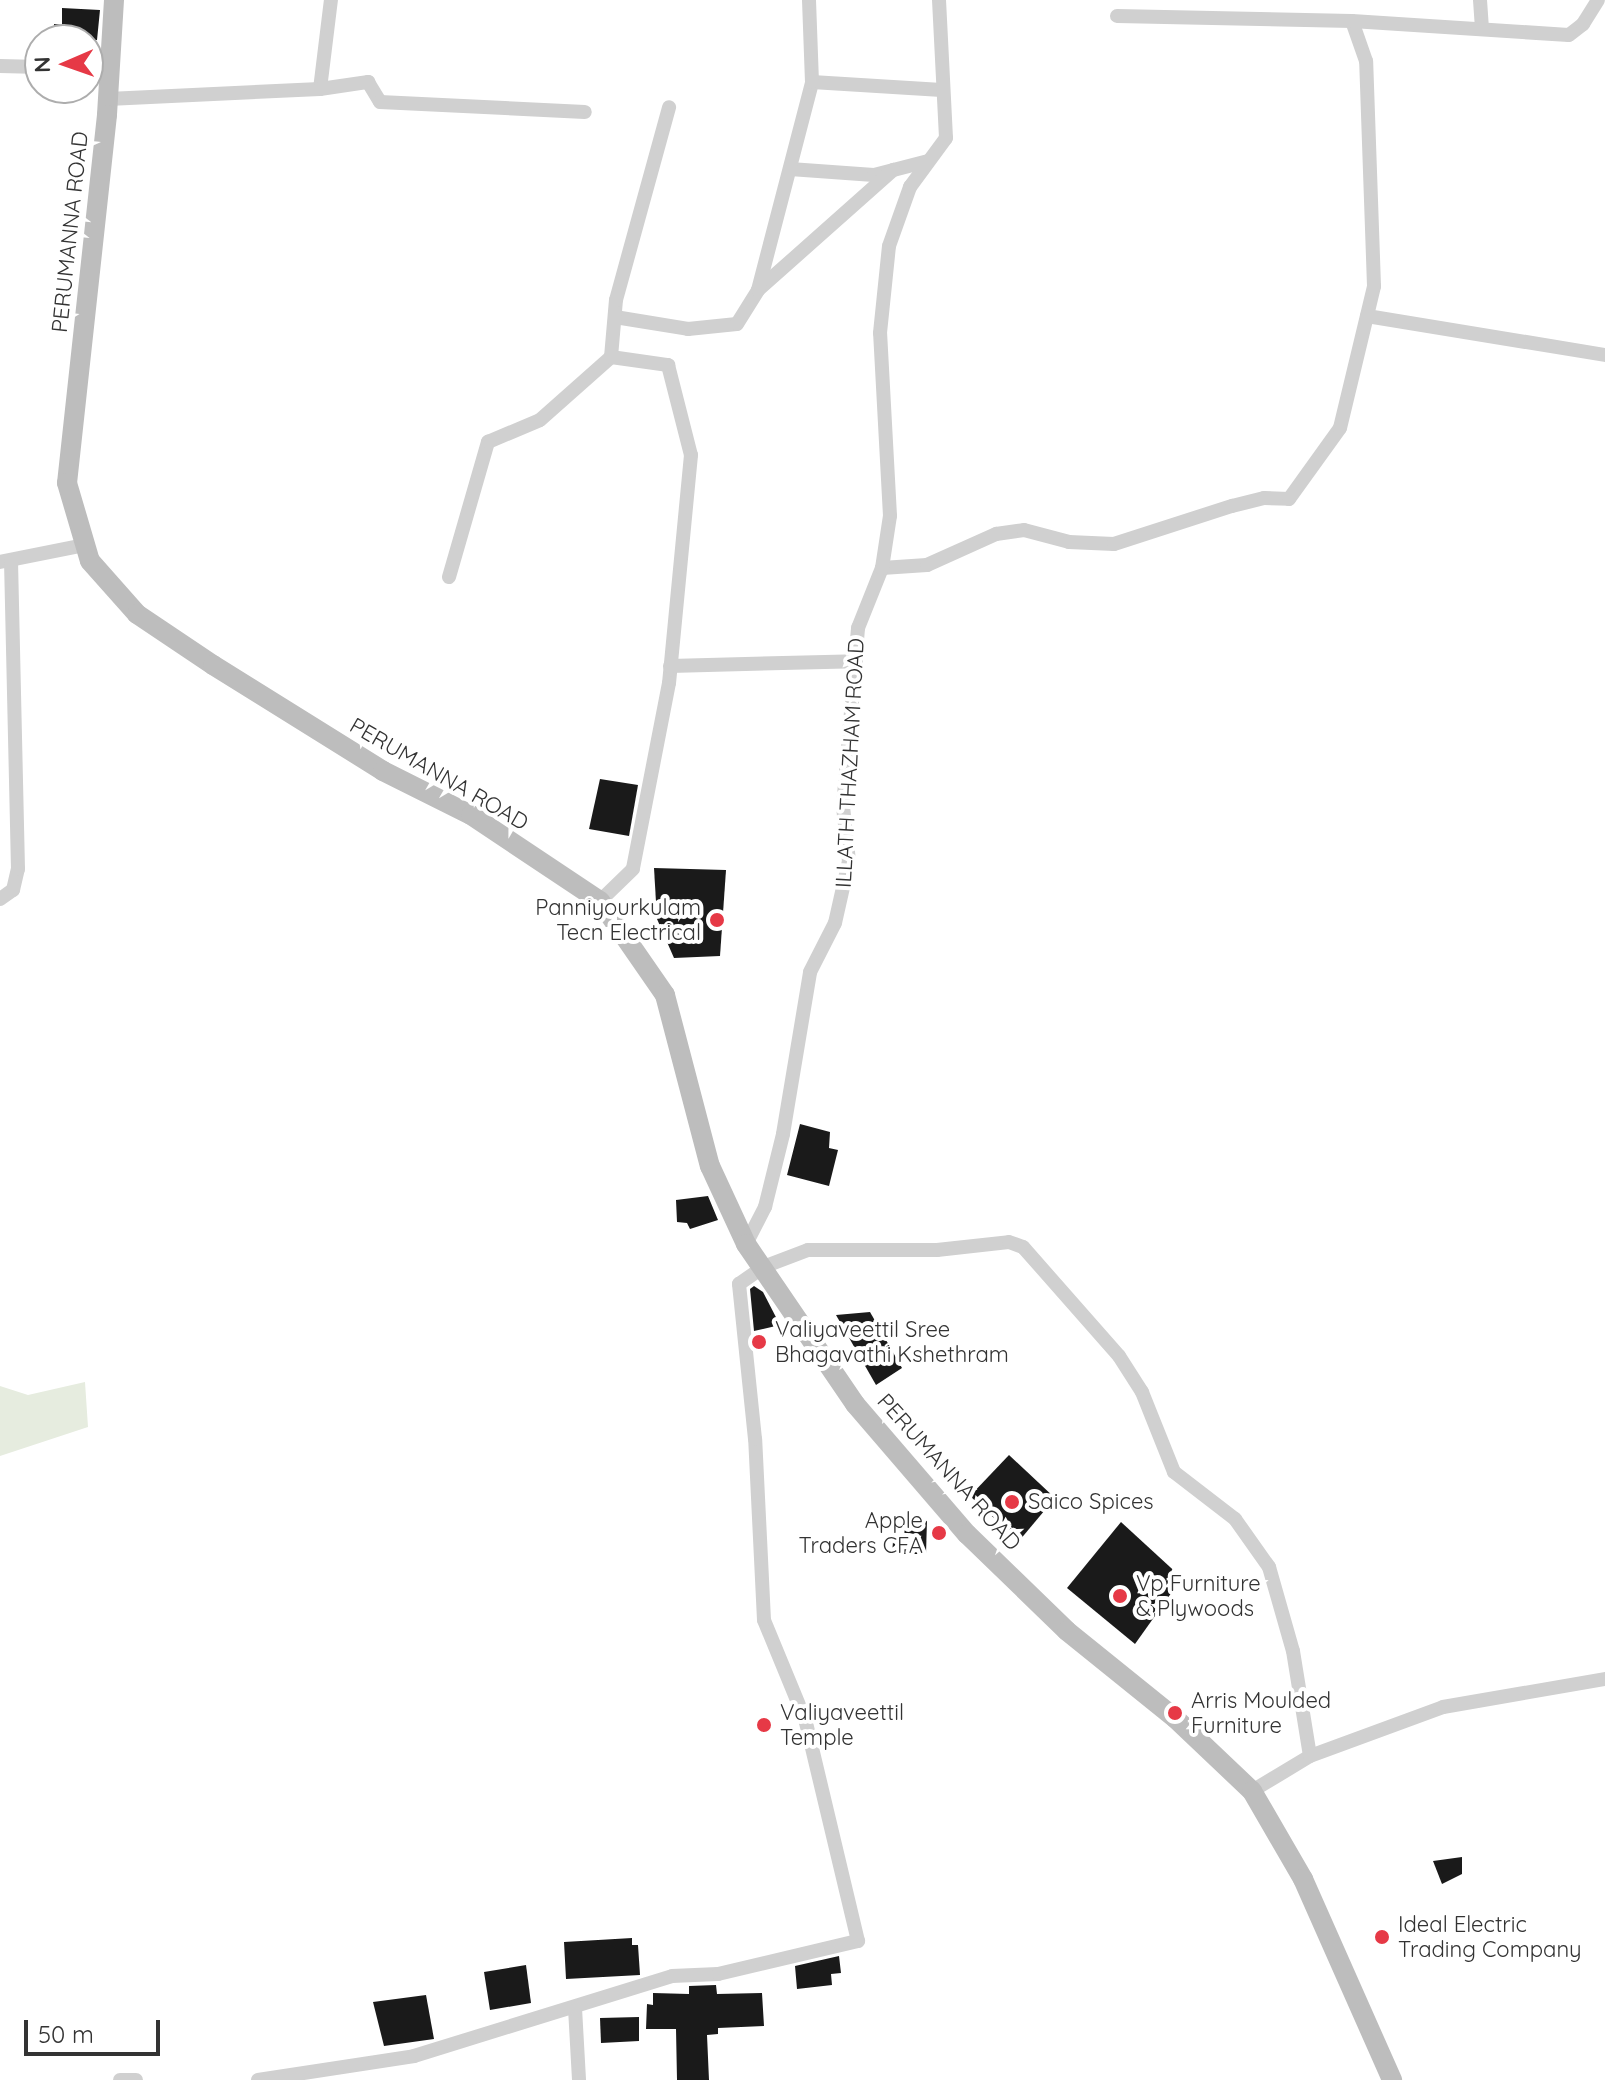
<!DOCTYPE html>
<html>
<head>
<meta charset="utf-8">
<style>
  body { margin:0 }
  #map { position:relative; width:1605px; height:2080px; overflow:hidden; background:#fff; font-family:Quicksand,sans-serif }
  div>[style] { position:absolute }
  .green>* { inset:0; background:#e6ecdf }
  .building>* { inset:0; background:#1a1a1a }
  .street>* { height:14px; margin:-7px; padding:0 7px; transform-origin:7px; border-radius:7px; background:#d0d0d0 }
  .secondary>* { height:20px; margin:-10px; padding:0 10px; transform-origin:10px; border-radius:10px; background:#bdbdbd }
  .dots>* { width:22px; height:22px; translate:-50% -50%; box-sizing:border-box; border:4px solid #fff; border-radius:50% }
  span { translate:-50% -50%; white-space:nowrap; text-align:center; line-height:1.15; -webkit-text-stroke:8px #fff; paint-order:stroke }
  .street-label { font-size:22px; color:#333 }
  .poi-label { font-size:22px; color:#333 }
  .right { translate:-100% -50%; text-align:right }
  .left { translate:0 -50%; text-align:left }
  .north { position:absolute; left:24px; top:24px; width:80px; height:80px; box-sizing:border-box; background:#fff; border:2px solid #adadad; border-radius:50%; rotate:268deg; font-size:22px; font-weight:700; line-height:32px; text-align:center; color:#333 }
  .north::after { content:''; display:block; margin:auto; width:28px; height:36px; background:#e63946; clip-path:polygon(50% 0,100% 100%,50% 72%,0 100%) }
  .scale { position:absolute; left:24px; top:2020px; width:136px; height:36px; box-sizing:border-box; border:4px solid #333; border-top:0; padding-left:10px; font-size:24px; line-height:28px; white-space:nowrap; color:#333; -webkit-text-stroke:6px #fff; paint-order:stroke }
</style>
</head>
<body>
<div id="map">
  <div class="green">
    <div style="clip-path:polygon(85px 1382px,88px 1427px,0 1456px,0 1386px,28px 1395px)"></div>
  </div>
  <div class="building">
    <div style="clip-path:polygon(62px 8px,100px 10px,97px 40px,53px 40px,54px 24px,62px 25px)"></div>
    <div style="clip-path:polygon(600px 779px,638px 785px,629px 836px,589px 829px)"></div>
    <div style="clip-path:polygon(654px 868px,726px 870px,720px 956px,674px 958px,657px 919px)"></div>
    <div style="clip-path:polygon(800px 1124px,830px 1132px,829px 1148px,838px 1150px,829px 1186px,787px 1175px)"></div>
    <div style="clip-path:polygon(708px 1196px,718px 1220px,690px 1229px,687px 1223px,677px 1222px,676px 1200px)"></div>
    <div style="clip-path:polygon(754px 1286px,763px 1292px,780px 1325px,754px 1331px,750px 1289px)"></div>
    <div style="clip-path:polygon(870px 1312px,902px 1368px,876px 1385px,836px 1315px)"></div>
    <div style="clip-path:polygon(1009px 1455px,1055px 1498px,1019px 1541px,970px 1496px)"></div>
    <div style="clip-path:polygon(927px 1520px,926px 1554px,892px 1554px,894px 1529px)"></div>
    <div style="clip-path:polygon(1121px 1522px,1182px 1578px,1135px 1644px,1067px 1588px)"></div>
    <div style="clip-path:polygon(1462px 1857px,1462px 1874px,1442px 1884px,1433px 1861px)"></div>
    <div style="clip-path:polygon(632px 1938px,632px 1945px,638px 1945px,640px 1975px,566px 1979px,564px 1942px)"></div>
    <div style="clip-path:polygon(839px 1956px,841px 1973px,831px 1974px,832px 1985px,797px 1989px,795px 1966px)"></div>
    <div style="clip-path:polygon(526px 1965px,531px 2003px,490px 2010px,484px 1972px)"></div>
    <div style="clip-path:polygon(716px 1985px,717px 1994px,762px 1993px,764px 2026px,718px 2028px,718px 2034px,707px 2035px,709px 2080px,677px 2080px,676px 2029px,646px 2029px,647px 2004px,653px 2005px,653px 1993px,689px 1994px,689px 1986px)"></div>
    <div style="clip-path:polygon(426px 1995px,434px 2039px,384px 2046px,373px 2002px)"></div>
    <div style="clip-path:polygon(639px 2017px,639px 2041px,601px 2043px,600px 2018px)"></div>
  </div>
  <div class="street">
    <div style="left:1480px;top:0;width:28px;rotate:86deg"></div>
    <div style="left:1117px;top:16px;width:235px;rotate:1.2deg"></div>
    <div style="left:0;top:66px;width:40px;rotate:1.4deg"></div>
    <div style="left:88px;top:68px;width:22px;rotate:-5deg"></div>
    <div style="left:812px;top:82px;width:130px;rotate:3.5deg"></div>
    <div style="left:320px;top:89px;width:90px;rotate:-83deg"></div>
    <div style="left:108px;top:99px;width:212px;rotate:-2.7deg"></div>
    <div style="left:320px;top:89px;width:49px;rotate:-8.3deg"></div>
    <div style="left:368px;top:82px;width:23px;rotate:59deg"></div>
    <div style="left:380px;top:102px;width:205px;rotate:2.8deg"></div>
    <div style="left:790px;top:169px;width:84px;rotate:4.1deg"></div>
    <div style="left:874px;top:175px;width:56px;rotate:-14.5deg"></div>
    <div style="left:758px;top:290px;width:181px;rotate:-41.6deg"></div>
    <div style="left:1367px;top:316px;width:241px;rotate:9.3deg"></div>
    <div style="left:615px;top:317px;width:74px;rotate:9.3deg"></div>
    <div style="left:688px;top:329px;width:49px;rotate:-5.8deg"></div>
    <div style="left:737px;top:324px;width:40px;rotate:-58deg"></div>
    <div style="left:758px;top:290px;width:215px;rotate:-75.4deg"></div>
    <div style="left:812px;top:82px;width:82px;rotate:-92.1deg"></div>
    <div style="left:611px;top:357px;width:57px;rotate:-85deg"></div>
    <div style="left:616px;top:300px;width:200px;rotate:-74.6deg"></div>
    <div style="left:0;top:562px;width:87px;rotate:-11.3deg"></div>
    <div style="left:882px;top:568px;width:45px;rotate:-3.8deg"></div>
    <div style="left:927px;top:565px;width:76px;rotate:-24.2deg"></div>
    <div style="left:996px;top:534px;width:28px;rotate:-8deg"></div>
    <div style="left:1024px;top:530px;width:47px;rotate:14.9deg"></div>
    <div style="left:1069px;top:542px;width:45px;rotate:2.5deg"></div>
    <div style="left:1114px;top:544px;width:124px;rotate:-17.9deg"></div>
    <div style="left:1232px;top:506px;width:33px;rotate:-14deg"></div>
    <div style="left:1264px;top:498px;width:25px;rotate:2deg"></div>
    <div style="left:1289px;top:499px;width:87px;rotate:-54.3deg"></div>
    <div style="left:1340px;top:428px;width:146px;rotate:-76.5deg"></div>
    <div style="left:1374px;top:286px;width:225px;rotate:-92deg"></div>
    <div style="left:1366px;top:61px;width:42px;rotate:-109.3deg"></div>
    <div style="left:1352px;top:21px;width:217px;rotate:3.7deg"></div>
    <div style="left:1569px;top:35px;width:18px;rotate:-38deg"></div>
    <div style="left:1583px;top:24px;width:28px;rotate:-58deg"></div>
    <div style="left:449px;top:577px;width:141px;rotate:-73.9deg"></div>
    <div style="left:488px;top:442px;width:56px;rotate:-22.9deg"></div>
    <div style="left:540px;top:420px;width:95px;rotate:-41.6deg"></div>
    <div style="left:611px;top:357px;width:58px;rotate:8deg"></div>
    <div style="left:668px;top:365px;width:93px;rotate:75.7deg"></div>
    <div style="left:691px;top:455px;width:229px;rotate:95.5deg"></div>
    <div style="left:669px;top:683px;width:189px;rotate:101deg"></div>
    <div style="left:633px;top:869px;width:46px;rotate:135.9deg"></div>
    <div style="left:670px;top:666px;width:186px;rotate:-1.5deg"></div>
    <div style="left:0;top:899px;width:16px;rotate:-35deg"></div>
    <div style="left:13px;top:890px;width:22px;rotate:-77deg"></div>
    <div style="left:18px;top:869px;width:308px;rotate:-91.3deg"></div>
    <div style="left:746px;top:1244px;width:42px;rotate:-62.8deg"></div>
    <div style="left:765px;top:1207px;width:75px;rotate:-76.1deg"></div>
    <div style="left:783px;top:1134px;width:164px;rotate:-80.5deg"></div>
    <div style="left:810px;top:972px;width:55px;rotate:-63deg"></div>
    <div style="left:835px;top:923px;width:64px;rotate:-77.3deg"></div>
    <div style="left:849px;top:861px;width:54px;rotate:-96.3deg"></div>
    <div style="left:843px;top:807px;width:180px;rotate:-85.2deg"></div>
    <div style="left:858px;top:628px;width:65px;rotate:-68.2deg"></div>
    <div style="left:882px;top:568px;width:53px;rotate:-81.3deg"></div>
    <div style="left:890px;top:516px;width:183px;rotate:-93.1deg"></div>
    <div style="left:880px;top:333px;width:87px;rotate:-84.1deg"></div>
    <div style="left:889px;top:246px;width:63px;rotate:-70.4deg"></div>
    <div style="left:910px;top:187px;width:61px;rotate:-53.7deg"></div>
    <div style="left:946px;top:138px;width:138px;rotate:-92.9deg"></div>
    <div style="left:1252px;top:1791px;width:68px;rotate:-31.1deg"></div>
    <div style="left:1310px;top:1756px;width:142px;rotate:-20.2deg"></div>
    <div style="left:1443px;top:1707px;width:164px;rotate:-9.8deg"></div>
    <div style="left:575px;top:2008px;width:72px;rotate:86.8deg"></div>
    <div style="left:120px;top:2080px;width:16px"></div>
    <div style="left:258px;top:2080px;width:158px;rotate:-8.7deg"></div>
    <div style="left:414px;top:2056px;width:270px;rotate:-17.2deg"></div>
    <div style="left:672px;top:1976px;width:46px;rotate:-2.5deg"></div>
    <div style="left:718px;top:1974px;width:144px;rotate:-13.3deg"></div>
    <div style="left:858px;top:1941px;width:225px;rotate:-103.4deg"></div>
    <div style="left:806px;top:1722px;width:110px;rotate:-112.4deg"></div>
    <div style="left:764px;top:1620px;width:181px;rotate:-92.8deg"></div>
    <div style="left:755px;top:1439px;width:156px;rotate:-95.9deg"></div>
    <div style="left:739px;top:1284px;width:29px;rotate:-35deg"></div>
    <div style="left:763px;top:1267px;width:48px;rotate:-20.7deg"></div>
    <div style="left:808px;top:1250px;width:129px"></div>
    <div style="left:937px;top:1250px;width:72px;rotate:-6.3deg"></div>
    <div style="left:1009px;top:1242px;width:15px;rotate:20deg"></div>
    <div style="left:1023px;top:1247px;width:145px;rotate:48.6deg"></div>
    <div style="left:1119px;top:1356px;width:43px;rotate:57.4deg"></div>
    <div style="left:1142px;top:1392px;width:86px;rotate:68.2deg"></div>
    <div style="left:1174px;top:1472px;width:77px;rotate:37.6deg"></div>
    <div style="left:1235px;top:1519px;width:59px;rotate:54.7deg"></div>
    <div style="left:1269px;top:1567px;width:87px;rotate:74.1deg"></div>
    <div style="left:1293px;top:1651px;width:106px;rotate:80.8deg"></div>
  </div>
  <div class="secondary">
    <div style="left:114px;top:0;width:115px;rotate:93.5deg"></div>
    <div style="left:107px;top:115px;width:370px;rotate:96.2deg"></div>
    <div style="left:67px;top:483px;width:81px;rotate:73.6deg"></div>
    <div style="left:90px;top:561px;width:71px;rotate:48.4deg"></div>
    <div style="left:137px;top:614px;width:92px;rotate:33.9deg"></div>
    <div style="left:213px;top:665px;width:200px;rotate:31.9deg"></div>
    <div style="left:383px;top:771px;width:98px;rotate:26.6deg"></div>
    <div style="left:471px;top:815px;width:155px;rotate:33.7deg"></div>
    <div style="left:600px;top:901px;width:114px;rotate:55.3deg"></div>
    <div style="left:665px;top:995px;width:177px;rotate:75.3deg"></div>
    <div style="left:710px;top:1166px;width:86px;rotate:65.2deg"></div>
    <div style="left:746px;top:1244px;width:194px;rotate:55.7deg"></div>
    <div style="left:855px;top:1404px;width:172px;rotate:49.3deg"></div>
    <div style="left:967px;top:1534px;width:139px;rotate:44.1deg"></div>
    <div style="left:1067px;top:1631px;width:139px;rotate:38.9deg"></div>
    <div style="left:1175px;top:1718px;width:106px;rotate:43.5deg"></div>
    <div style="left:1252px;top:1791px;width:102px;rotate:59.9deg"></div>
    <div style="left:1303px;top:1879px;width:220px;rotate:66.1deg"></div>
  </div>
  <div class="dots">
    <div style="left:717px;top:920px;background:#e63946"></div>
    <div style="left:759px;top:1342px;background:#e63946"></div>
    <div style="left:1012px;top:1502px;background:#e63946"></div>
    <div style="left:939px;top:1533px;background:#e63946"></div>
    <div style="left:1120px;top:1596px;background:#e63946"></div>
    <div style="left:1175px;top:1713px;background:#e63946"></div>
    <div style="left:764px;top:1725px;background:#e63946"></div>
    <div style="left:1382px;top:1937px;background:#e63946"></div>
  </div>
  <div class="street-label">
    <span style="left:70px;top:232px;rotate:-84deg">PERUMANNA ROAD</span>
    <span style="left:850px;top:763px;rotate:-87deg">ILLATH THAZHAM ROAD</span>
    <span style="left:439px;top:774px;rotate:30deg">PERUMANNA ROAD</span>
    <span style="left:949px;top:1472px;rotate:48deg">PERUMANNA ROAD</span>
  </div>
  <div class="poi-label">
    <span class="right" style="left:701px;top:920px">Panniyourkulam<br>Tecn Electrical</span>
    <span class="left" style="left:775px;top:1342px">Valiyaveettil Sree<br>Bhagavathi Kshethram</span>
    <span class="left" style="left:1028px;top:1502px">Saico Spices</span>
    <span class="right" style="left:923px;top:1533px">Apple<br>Traders CFA</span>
    <span class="left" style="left:1136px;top:1596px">Vp Furniture<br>&amp; Plywoods</span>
    <span class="left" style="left:1191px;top:1713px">Arris Moulded<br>Furniture</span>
    <span class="left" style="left:780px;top:1725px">Valiyaveettil<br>Temple</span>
    <span class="left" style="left:1398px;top:1937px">Ideal Electric<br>Trading Company</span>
  </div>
  <div class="north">N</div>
  <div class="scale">50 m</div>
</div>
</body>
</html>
